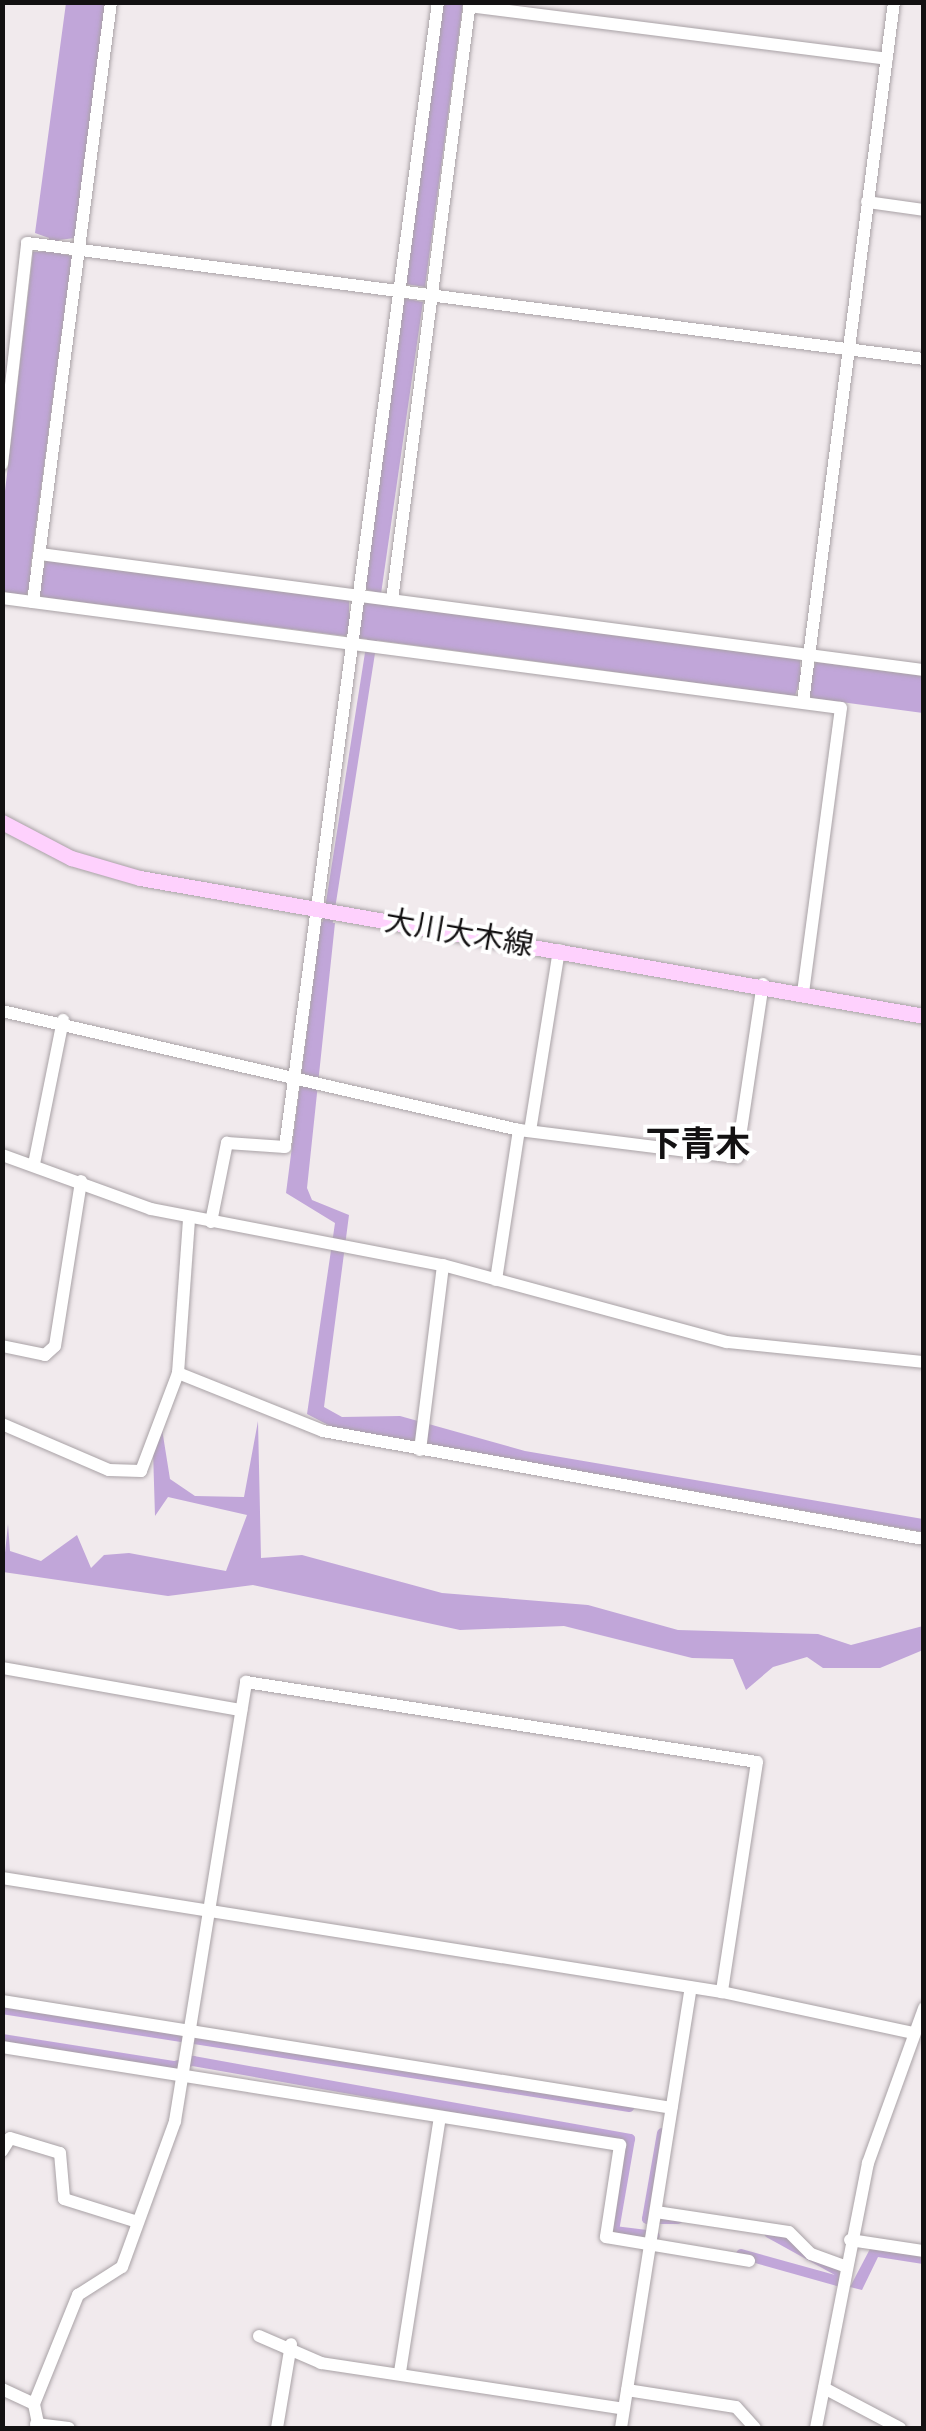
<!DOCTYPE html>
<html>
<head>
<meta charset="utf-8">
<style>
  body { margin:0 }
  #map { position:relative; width:926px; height:2431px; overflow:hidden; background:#f1eaed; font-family:"DejaVu Sans","Noto Sans JP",sans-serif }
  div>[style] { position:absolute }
  .water>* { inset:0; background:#c1a6d9 }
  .canal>* { height:10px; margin:-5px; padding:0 5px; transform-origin:5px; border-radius:5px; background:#c1a6d9 }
  .roads { filter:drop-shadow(0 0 2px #a9a2a6) drop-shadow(0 0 2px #a9a2a6) }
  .minor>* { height:12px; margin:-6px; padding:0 6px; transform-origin:6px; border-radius:6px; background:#fff }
  .major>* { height:15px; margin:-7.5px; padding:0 7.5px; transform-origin:7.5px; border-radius:7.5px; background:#fed1fd }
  span { translate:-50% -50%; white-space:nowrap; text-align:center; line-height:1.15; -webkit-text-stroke:8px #fff; paint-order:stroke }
  .street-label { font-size:30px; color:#131112 }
  .quarter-label { font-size:35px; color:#131112; font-weight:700 }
  .frame { position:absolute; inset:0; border:5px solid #131112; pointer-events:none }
</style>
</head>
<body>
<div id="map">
  <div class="water">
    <div style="clip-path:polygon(66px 3px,105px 3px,75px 238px,59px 240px,58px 253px,72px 256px,30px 571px,42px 573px,46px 560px,349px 600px,349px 613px,359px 615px,364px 602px,800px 659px,800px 672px,811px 674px,816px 662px,923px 676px,923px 713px,811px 698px,799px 683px,795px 696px,359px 638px,358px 626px,345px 636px,41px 597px,31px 582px,26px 596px,3px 593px,3px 508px,33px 252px,47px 251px,49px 238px,35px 233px)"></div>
    <div style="clip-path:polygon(441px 3px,463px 3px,425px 287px,405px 284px)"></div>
    <div style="clip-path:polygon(403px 298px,423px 302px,381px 594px,365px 589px)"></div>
    <div style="clip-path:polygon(321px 922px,335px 923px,307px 1188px,312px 1200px,349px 1215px,324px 1407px,342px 1417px,400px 1416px,525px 1451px,923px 1519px,923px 1532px,332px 1427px,307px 1414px,335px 1223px,286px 1193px)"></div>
    <div style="clip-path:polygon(258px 1421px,261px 1558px,302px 1555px,442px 1593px,588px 1605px,678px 1630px,818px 1634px,851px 1645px,923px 1626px,923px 1650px,880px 1668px,823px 1668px,807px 1657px,773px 1667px,746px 1690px,733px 1659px,692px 1658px,564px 1626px,460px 1630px,253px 1585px,168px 1596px,3px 1572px,8px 1524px,10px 1551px,41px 1561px,77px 1535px,91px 1568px,104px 1555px,129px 1553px,226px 1571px,247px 1515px,168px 1497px,155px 1516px,153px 1451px,162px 1429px,170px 1479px,195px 1496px,244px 1497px)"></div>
    <div style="clip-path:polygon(871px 2247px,923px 2255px,923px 2264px,878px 2257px,862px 2290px,850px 2287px)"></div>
  </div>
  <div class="canal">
    <div style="left:326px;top:934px;width:297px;rotate:-81.1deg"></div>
    <div style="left:2px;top:2009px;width:635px;rotate:8.88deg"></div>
    <div style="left:2px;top:2039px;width:175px;rotate:8.9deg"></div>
    <div style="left:175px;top:2066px;width:19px;rotate:-16deg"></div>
    <div style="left:193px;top:2061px;width:444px;rotate:10.1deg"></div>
    <div style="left:630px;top:2139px;width:93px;rotate:99.9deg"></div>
    <div style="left:614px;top:2231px;width:41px;rotate:7deg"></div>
    <div style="left:662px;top:2133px;width:87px;rotate:99.9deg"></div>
    <div style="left:647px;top:2219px;width:31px"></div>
    <div style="left:741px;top:2254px;width:101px;rotate:15.6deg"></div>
    <div style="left:838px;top:2281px;width:9px;rotate:-77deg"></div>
    <div style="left:840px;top:2272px;width:81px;rotate:-151.2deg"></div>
  </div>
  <div class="roads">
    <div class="minor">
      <div style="left:469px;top:6px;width:421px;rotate:7.2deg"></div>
      <div style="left:867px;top:202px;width:58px;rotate:8deg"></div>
      <div style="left:2px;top:464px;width:222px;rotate:-83.5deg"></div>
      <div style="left:27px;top:243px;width:904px;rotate:7.37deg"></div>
      <div style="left:40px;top:554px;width:892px;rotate:7.48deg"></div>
      <div style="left:2px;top:598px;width:846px;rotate:7.47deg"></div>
      <div style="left:841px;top:708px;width:286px;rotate:97.6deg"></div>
      <div style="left:392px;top:600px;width:603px;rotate:-82.57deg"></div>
      <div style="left:33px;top:602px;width:605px;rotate:-82.59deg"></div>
      <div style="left:803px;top:702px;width:706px;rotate:-82.59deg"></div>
      <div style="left:2px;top:1011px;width:531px;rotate:12.96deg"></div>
      <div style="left:519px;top:1130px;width:220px;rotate:7.1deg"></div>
      <div style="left:737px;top:1157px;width:175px;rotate:-81.5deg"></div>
      <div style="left:531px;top:1125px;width:177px;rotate:-80.9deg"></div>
      <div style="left:2px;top:1155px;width:158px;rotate:19.9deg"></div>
      <div style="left:151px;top:1209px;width:297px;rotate:10.9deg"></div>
      <div style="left:443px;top:1265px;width:294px;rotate:15.2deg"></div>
      <div style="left:727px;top:1342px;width:198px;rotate:5.8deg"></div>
      <div style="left:34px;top:1164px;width:147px;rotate:-78.6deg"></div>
      <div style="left:211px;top:1222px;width:81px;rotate:-78.6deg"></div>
      <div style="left:227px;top:1143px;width:58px;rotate:3.9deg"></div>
      <div style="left:285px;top:1147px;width:1155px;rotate:-82.39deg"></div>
      <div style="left:496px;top:1280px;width:152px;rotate:-81.3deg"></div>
      <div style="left:2px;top:1346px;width:44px;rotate:11.8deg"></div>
      <div style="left:45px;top:1355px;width:13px;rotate:-42deg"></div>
      <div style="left:55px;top:1346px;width:167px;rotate:-81deg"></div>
      <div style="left:178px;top:1373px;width:156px;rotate:21.8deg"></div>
      <div style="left:323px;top:1431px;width:611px;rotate:10.19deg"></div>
      <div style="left:2px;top:1424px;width:116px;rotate:23.3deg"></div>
      <div style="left:109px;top:1470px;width:32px;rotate:2deg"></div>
      <div style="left:141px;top:1471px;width:105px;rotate:-69.3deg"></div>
      <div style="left:178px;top:1373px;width:155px;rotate:-85.9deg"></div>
      <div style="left:420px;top:1450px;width:186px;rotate:-82.9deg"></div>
      <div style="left:2px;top:1668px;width:243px;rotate:10deg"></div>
      <div style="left:2px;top:1878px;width:729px;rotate:9deg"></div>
      <div style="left:722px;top:1992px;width:195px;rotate:12.1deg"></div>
      <div style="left:2px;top:2001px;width:678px;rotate:9.07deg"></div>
      <div style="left:2px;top:2047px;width:626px;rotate:9.01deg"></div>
      <div style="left:620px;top:2145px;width:93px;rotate:98.7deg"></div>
      <div style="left:606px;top:2237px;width:145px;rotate:9.5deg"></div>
      <div style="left:2px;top:2151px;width:15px;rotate:-58deg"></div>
      <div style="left:10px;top:2138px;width:52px;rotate:16.7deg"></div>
      <div style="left:60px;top:2153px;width:46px;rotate:85deg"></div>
      <div style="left:64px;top:2199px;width:77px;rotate:17.3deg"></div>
      <div style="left:656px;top:2212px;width:134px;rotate:8.6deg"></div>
      <div style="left:789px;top:2232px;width:31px;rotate:45deg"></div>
      <div style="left:811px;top:2254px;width:35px;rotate:20deg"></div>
      <div style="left:850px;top:2240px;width:75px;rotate:8.5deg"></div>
      <div style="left:259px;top:2336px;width:68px;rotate:23.5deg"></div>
      <div style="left:321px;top:2363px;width:306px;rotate:8.6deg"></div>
      <div style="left:400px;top:2372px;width:258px;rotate:-81.1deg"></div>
      <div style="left:824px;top:2388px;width:86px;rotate:27.8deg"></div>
      <div style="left:2px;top:2389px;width:35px;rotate:25deg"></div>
      <div style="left:627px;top:2390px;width:110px;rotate:8.9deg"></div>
      <div style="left:736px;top:2407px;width:28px;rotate:48deg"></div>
      <div style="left:36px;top:2424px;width:33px;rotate:7deg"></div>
      <div style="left:39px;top:2428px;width:25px;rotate:-102deg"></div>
      <div style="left:34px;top:2404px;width:118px;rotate:-68deg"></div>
      <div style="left:78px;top:2295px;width:52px;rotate:-32.5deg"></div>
      <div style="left:122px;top:2267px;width:155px;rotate:-70deg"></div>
      <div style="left:175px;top:2121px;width:445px;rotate:-80.8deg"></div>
      <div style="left:246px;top:1682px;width:517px;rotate:8.9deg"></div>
      <div style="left:757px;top:1762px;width:233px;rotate:98.7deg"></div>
      <div style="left:277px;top:2428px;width:85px;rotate:-80.5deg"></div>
      <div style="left:621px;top:2428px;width:446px;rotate:-81deg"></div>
      <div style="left:816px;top:2428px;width:270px;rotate:-78.9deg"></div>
      <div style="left:868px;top:2163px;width:165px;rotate:-70.1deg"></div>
    </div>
    <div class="major">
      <div style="left:2px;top:822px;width:78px;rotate:27.6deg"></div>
      <div style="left:71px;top:858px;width:72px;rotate:16.2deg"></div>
      <div style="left:140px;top:878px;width:796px;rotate:9.98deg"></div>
    </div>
  </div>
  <div class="street-label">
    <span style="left:459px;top:933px;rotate:10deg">大川大木線</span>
  </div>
  <div class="quarter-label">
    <span style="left:698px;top:1144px">下青木</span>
  </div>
  <div class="frame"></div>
</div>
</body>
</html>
